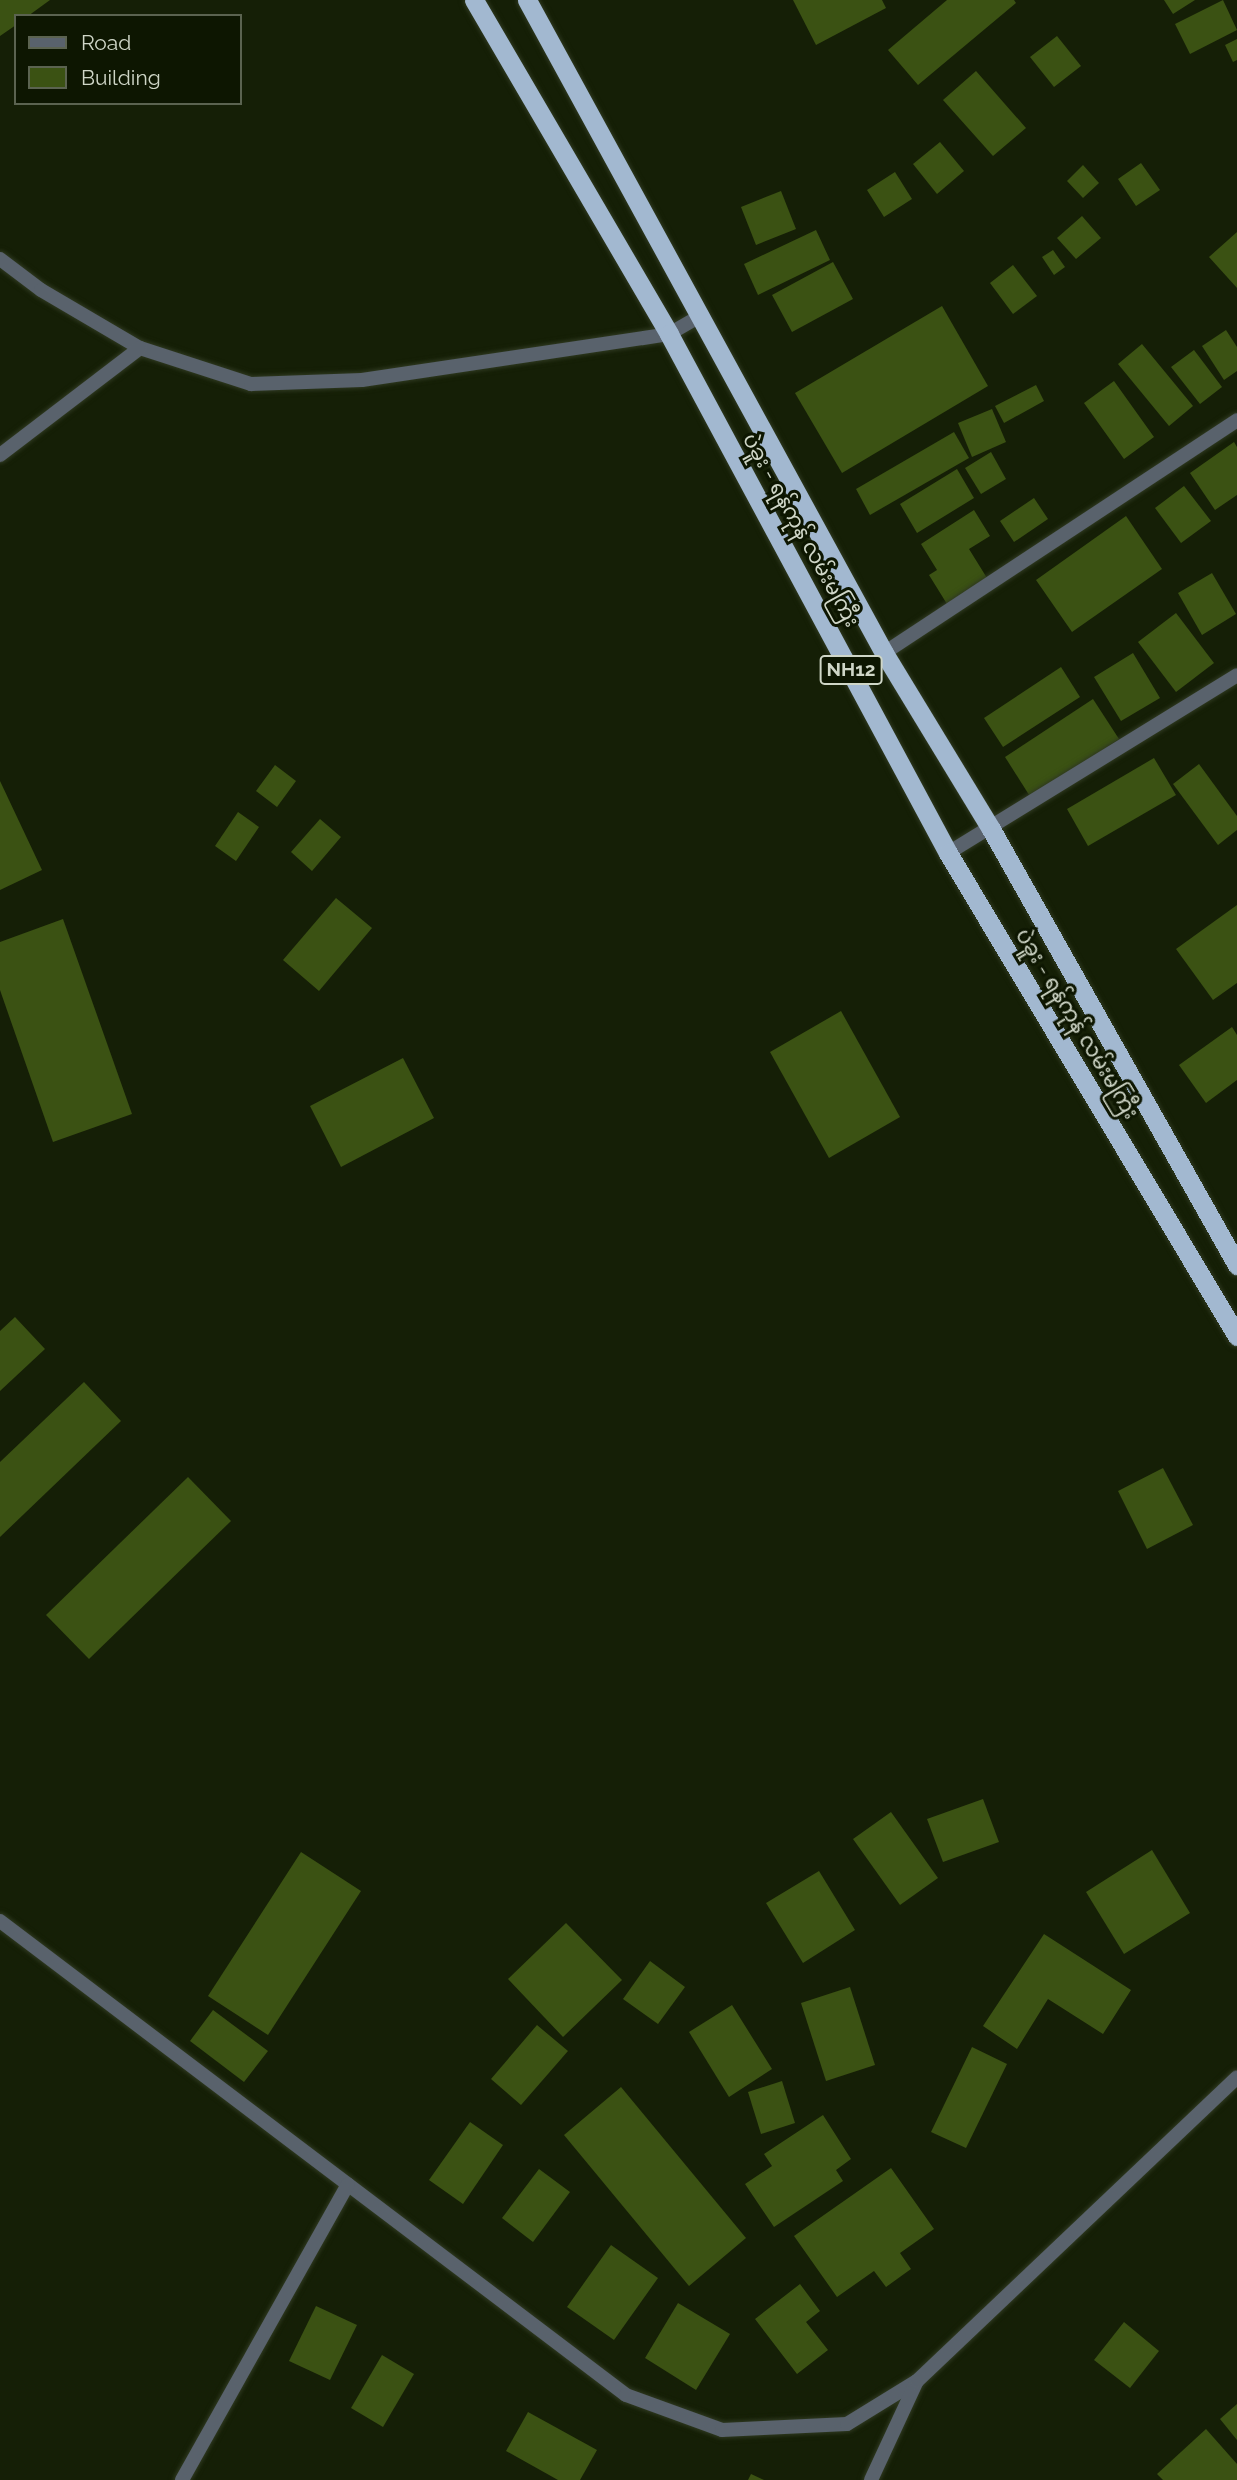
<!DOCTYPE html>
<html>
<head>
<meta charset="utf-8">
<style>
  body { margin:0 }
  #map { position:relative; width:1237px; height:2480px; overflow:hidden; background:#151f06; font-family:Raleway,"Noto Sans Myanmar",sans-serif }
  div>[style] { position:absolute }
  .building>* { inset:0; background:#3b5213 }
  .roads { filter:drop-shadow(0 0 2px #2f3921) drop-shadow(0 0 2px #2f3921) }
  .minor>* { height:14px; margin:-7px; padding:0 7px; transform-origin:7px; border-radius:7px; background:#59626c }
  .trunk>* { height:19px; margin:-9.5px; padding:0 9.5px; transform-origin:9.5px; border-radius:9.5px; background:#a2b8d0 }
  span { translate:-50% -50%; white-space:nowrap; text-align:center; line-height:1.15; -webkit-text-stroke:6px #0d1601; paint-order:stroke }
  .shield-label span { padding:2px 5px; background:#0d1601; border:2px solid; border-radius:5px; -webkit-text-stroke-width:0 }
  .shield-label { font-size:19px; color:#cfd6c7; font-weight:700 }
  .street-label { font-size:21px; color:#cfd6c7 }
  .legend { position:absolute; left:14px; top:14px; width:228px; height:91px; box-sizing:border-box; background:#0d1601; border:2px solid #5b6350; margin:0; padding:9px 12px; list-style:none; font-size:21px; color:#cfd6c7 }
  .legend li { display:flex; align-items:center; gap:14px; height:35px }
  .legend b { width:35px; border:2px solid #5b6350 }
</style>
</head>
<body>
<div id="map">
  <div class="building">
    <div style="clip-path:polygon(0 0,50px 0,28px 16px,16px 16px,16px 25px,0 36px)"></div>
    <div style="clip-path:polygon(793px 0,882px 0,886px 8px,816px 45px)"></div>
    <div style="clip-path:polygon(947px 0,1014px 0,1016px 3px,918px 85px,888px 50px)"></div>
    <div style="clip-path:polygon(1164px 0,1195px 0,1173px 14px)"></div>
    <div style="clip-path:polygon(1223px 0,1237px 30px,1190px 54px,1175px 24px)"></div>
    <div style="clip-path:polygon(1057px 36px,1081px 66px,1054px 87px,1030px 57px)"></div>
    <div style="clip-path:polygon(1237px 39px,1237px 60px,1233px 62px,1225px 45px)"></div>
    <div style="clip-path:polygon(976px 71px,1026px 128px,993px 156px,943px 100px)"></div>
    <div style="clip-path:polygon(940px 142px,964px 171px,937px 194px,913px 164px)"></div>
    <div style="clip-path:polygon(1141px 163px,1160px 190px,1136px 206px,1118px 179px)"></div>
    <div style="clip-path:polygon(1083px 165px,1099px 183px,1083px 198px,1067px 181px)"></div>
    <div style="clip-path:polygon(895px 172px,912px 199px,884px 217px,867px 190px)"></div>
    <div style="clip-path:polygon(781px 191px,796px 229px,756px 245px,741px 207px)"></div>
    <div style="clip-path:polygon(1082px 216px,1101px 238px,1076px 259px,1057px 238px)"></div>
    <div style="clip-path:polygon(816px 230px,830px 260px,758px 295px,744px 264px)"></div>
    <div style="clip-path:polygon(1237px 232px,1237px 288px,1209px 257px)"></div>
    <div style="clip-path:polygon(1053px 250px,1065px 267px,1054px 275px,1042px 257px)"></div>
    <div style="clip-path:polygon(833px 262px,853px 299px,792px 332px,772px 295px)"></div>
    <div style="clip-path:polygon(1013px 265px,1037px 296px,1013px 314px,990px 283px)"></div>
    <div style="clip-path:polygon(942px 306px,988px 386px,842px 473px,795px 393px)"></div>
    <div style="clip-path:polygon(1226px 330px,1237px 347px,1237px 371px,1224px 380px,1202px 346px)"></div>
    <div style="clip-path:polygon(1142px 344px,1193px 406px,1169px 426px,1118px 364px)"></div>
    <div style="clip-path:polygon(1194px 350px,1222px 387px,1200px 404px,1171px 367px)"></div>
    <div style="clip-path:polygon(1114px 381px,1154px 437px,1124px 459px,1084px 403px)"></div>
    <div style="clip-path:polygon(1036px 385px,1044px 401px,1004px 423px,995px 406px)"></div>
    <div style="clip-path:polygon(992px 409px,1006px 442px,972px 457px,958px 423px)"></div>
    <div style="clip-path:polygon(954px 432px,969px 458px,870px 515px,856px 489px)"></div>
    <div style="clip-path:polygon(1234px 442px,1237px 447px,1237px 495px,1215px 510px,1190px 473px)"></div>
    <div style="clip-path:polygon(991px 452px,1006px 479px,981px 494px,965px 468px)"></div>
    <div style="clip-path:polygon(957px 469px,974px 498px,917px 533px,900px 504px)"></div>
    <div style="clip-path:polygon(1184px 486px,1211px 521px,1181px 543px,1155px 508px)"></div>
    <div style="clip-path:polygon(1034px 498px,1048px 519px,1014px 542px,1000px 521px)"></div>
    <div style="clip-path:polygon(974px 510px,990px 536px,969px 549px,987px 578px,947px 604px,929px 575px,937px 570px,921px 544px)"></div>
    <div style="clip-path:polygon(1126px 516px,1162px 569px,1072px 632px,1036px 580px)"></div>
    <div style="clip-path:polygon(1212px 573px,1236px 614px,1202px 635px,1178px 593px)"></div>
    <div style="clip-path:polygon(1176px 613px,1214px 663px,1176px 692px,1138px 642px)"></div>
    <div style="clip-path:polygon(1133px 653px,1160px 698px,1121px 721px,1094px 677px)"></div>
    <div style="clip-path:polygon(1061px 667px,1080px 697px,1003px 747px,984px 718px)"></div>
    <div style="clip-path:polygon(1093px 699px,1119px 739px,1031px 798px,1005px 757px)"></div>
    <div style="clip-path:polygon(1154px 758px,1176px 795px,1088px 846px,1067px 809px)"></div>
    <div style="clip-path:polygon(1199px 764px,1237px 816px,1237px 830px,1218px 845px,1173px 784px)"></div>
    <div style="clip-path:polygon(275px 765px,296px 781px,277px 807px,256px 791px)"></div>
    <div style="clip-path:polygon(0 781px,42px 870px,0 890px)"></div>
    <div style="clip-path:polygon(238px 812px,259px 827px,236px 861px,215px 846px)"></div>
    <div style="clip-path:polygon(320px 819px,341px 837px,312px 871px,291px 852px)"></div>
    <div style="clip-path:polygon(336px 898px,372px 928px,319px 991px,283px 960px)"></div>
    <div style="clip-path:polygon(1237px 905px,1237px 983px,1213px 1000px,1176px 949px)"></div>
    <div style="clip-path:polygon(63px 919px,132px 1114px,53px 1142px,0 990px,0 942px)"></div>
    <div style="clip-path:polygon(841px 1011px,900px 1117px,829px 1158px,770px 1052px)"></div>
    <div style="clip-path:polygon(1232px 1027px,1237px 1035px,1237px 1080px,1206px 1103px,1179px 1065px)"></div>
    <div style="clip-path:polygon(403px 1058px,434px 1118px,341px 1167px,310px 1106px)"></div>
    <div style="clip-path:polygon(15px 1317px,45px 1349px,0 1391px,0 1331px)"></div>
    <div style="clip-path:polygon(84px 1382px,121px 1421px,0 1537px,0 1462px)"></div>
    <div style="clip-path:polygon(1163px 1468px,1193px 1525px,1147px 1549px,1118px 1491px)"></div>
    <div style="clip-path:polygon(188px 1477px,231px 1521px,89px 1659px,46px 1615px)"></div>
    <div style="clip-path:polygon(983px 1799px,999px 1842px,943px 1862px,927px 1819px)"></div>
    <div style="clip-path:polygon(891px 1812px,938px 1878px,900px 1905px,853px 1839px)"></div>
    <div style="clip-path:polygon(1152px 1850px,1190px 1913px,1124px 1954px,1086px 1892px)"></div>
    <div style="clip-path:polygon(301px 1852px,361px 1891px,268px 2035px,208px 1996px)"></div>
    <div style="clip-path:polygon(819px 1871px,855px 1930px,803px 1963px,766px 1903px)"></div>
    <div style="clip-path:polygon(566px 1923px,622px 1980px,563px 2037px,508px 1979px)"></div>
    <div style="clip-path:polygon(1044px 1934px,1131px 1990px,1103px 2034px,1048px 1999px,1017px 2049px,983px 2026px)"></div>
    <div style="clip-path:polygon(650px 1961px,685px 1987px,658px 2024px,623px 1999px)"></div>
    <div style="clip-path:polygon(850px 1987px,875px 2065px,826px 2081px,801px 2003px)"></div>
    <div style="clip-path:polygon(732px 2005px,772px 2069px,729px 2097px,689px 2032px)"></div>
    <div style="clip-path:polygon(213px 2010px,268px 2051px,244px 2082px,190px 2041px)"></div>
    <div style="clip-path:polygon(537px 2025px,568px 2051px,521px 2105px,491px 2079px)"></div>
    <div style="clip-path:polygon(972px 2047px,1007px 2064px,966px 2148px,931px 2132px)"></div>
    <div style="clip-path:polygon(782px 2081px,795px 2123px,761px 2134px,748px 2092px)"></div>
    <div style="clip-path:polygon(621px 2087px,746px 2238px,689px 2286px,564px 2135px)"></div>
    <div style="clip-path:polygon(823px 2115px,851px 2159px,836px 2170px,843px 2181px,774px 2227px,745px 2184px,772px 2166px,764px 2154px)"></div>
    <div style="clip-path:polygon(470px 2122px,503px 2145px,463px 2204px,429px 2180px)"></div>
    <div style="clip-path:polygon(891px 2168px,934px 2229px,900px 2253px,911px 2269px,886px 2287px,874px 2271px,837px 2297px,794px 2236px)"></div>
    <div style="clip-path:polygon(539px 2169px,570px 2192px,533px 2242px,502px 2218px)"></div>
    <div style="clip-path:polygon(611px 2245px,658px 2278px,614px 2340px,567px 2307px)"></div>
    <div style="clip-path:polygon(800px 2284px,820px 2311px,806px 2322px,828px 2350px,797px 2374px,755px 2319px)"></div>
    <div style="clip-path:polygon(678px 2303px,730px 2334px,696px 2390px,645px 2358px)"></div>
    <div style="clip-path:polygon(316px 2306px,357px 2325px,330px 2380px,289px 2361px)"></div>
    <div style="clip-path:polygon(1124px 2322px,1159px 2351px,1130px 2388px,1094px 2360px)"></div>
    <div style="clip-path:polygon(382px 2355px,414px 2374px,383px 2427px,351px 2408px)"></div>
    <div style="clip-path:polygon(1237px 2404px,1237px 2440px,1220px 2419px)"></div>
    <div style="clip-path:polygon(528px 2412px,597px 2450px,580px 2480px,558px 2480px,506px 2451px)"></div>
    <div style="clip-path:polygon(1206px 2429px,1237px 2464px,1237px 2480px,1163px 2480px,1157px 2474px)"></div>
    <div style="clip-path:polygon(751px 2474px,764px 2480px,748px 2480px)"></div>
  </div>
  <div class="roads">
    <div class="minor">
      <div style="left:0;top:259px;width:51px;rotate:37.1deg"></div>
      <div style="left:41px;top:290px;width:115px;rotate:30.4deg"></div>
      <div style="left:140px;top:348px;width:117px;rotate:18deg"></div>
      <div style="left:251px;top:384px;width:111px;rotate:-2.1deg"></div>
      <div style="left:362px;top:380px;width:310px;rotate:-8.5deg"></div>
      <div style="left:669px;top:334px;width:38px;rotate:-30deg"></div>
      <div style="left:0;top:455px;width:176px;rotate:-37.4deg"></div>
      <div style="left:884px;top:653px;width:423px;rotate:-33.4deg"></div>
      <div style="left:948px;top:853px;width:339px;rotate:-31.6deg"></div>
      <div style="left:0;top:1921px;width:785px;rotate:37.13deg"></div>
      <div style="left:626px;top:2395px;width:102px;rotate:20deg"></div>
      <div style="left:722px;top:2430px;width:125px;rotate:-2.7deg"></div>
      <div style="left:847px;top:2424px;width:82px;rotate:-31.6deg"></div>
      <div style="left:182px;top:2480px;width:339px;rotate:-60.7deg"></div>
      <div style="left:871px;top:2480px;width:109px;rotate:-65.1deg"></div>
      <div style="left:917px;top:2381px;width:441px;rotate:-43.5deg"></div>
    </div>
    <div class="trunk">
      <div style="left:474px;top:0;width:387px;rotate:59.7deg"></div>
      <div style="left:669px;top:334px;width:589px;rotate:61.74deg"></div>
      <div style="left:948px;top:853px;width:563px;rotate:59.11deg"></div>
      <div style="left:527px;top:0;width:744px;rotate:61.33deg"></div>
      <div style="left:884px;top:653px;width:206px;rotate:58.7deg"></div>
      <div style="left:991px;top:829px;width:501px;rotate:60.57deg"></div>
    </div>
  </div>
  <div class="shield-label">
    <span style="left:851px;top:670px">NH12</span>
  </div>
  <div class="street-label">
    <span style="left:801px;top:530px;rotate:61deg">ပဲခူး - ရန်ကုန် လမ်းမကြီး</span>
    <span style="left:1077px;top:1024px;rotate:59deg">ပဲခူး - ရန်ကုန် လမ်းမကြီး</span>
  </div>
  <ul class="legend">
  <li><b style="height:9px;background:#59626c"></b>Road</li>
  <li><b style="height:19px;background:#3b5213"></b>Building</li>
  </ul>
</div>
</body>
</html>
